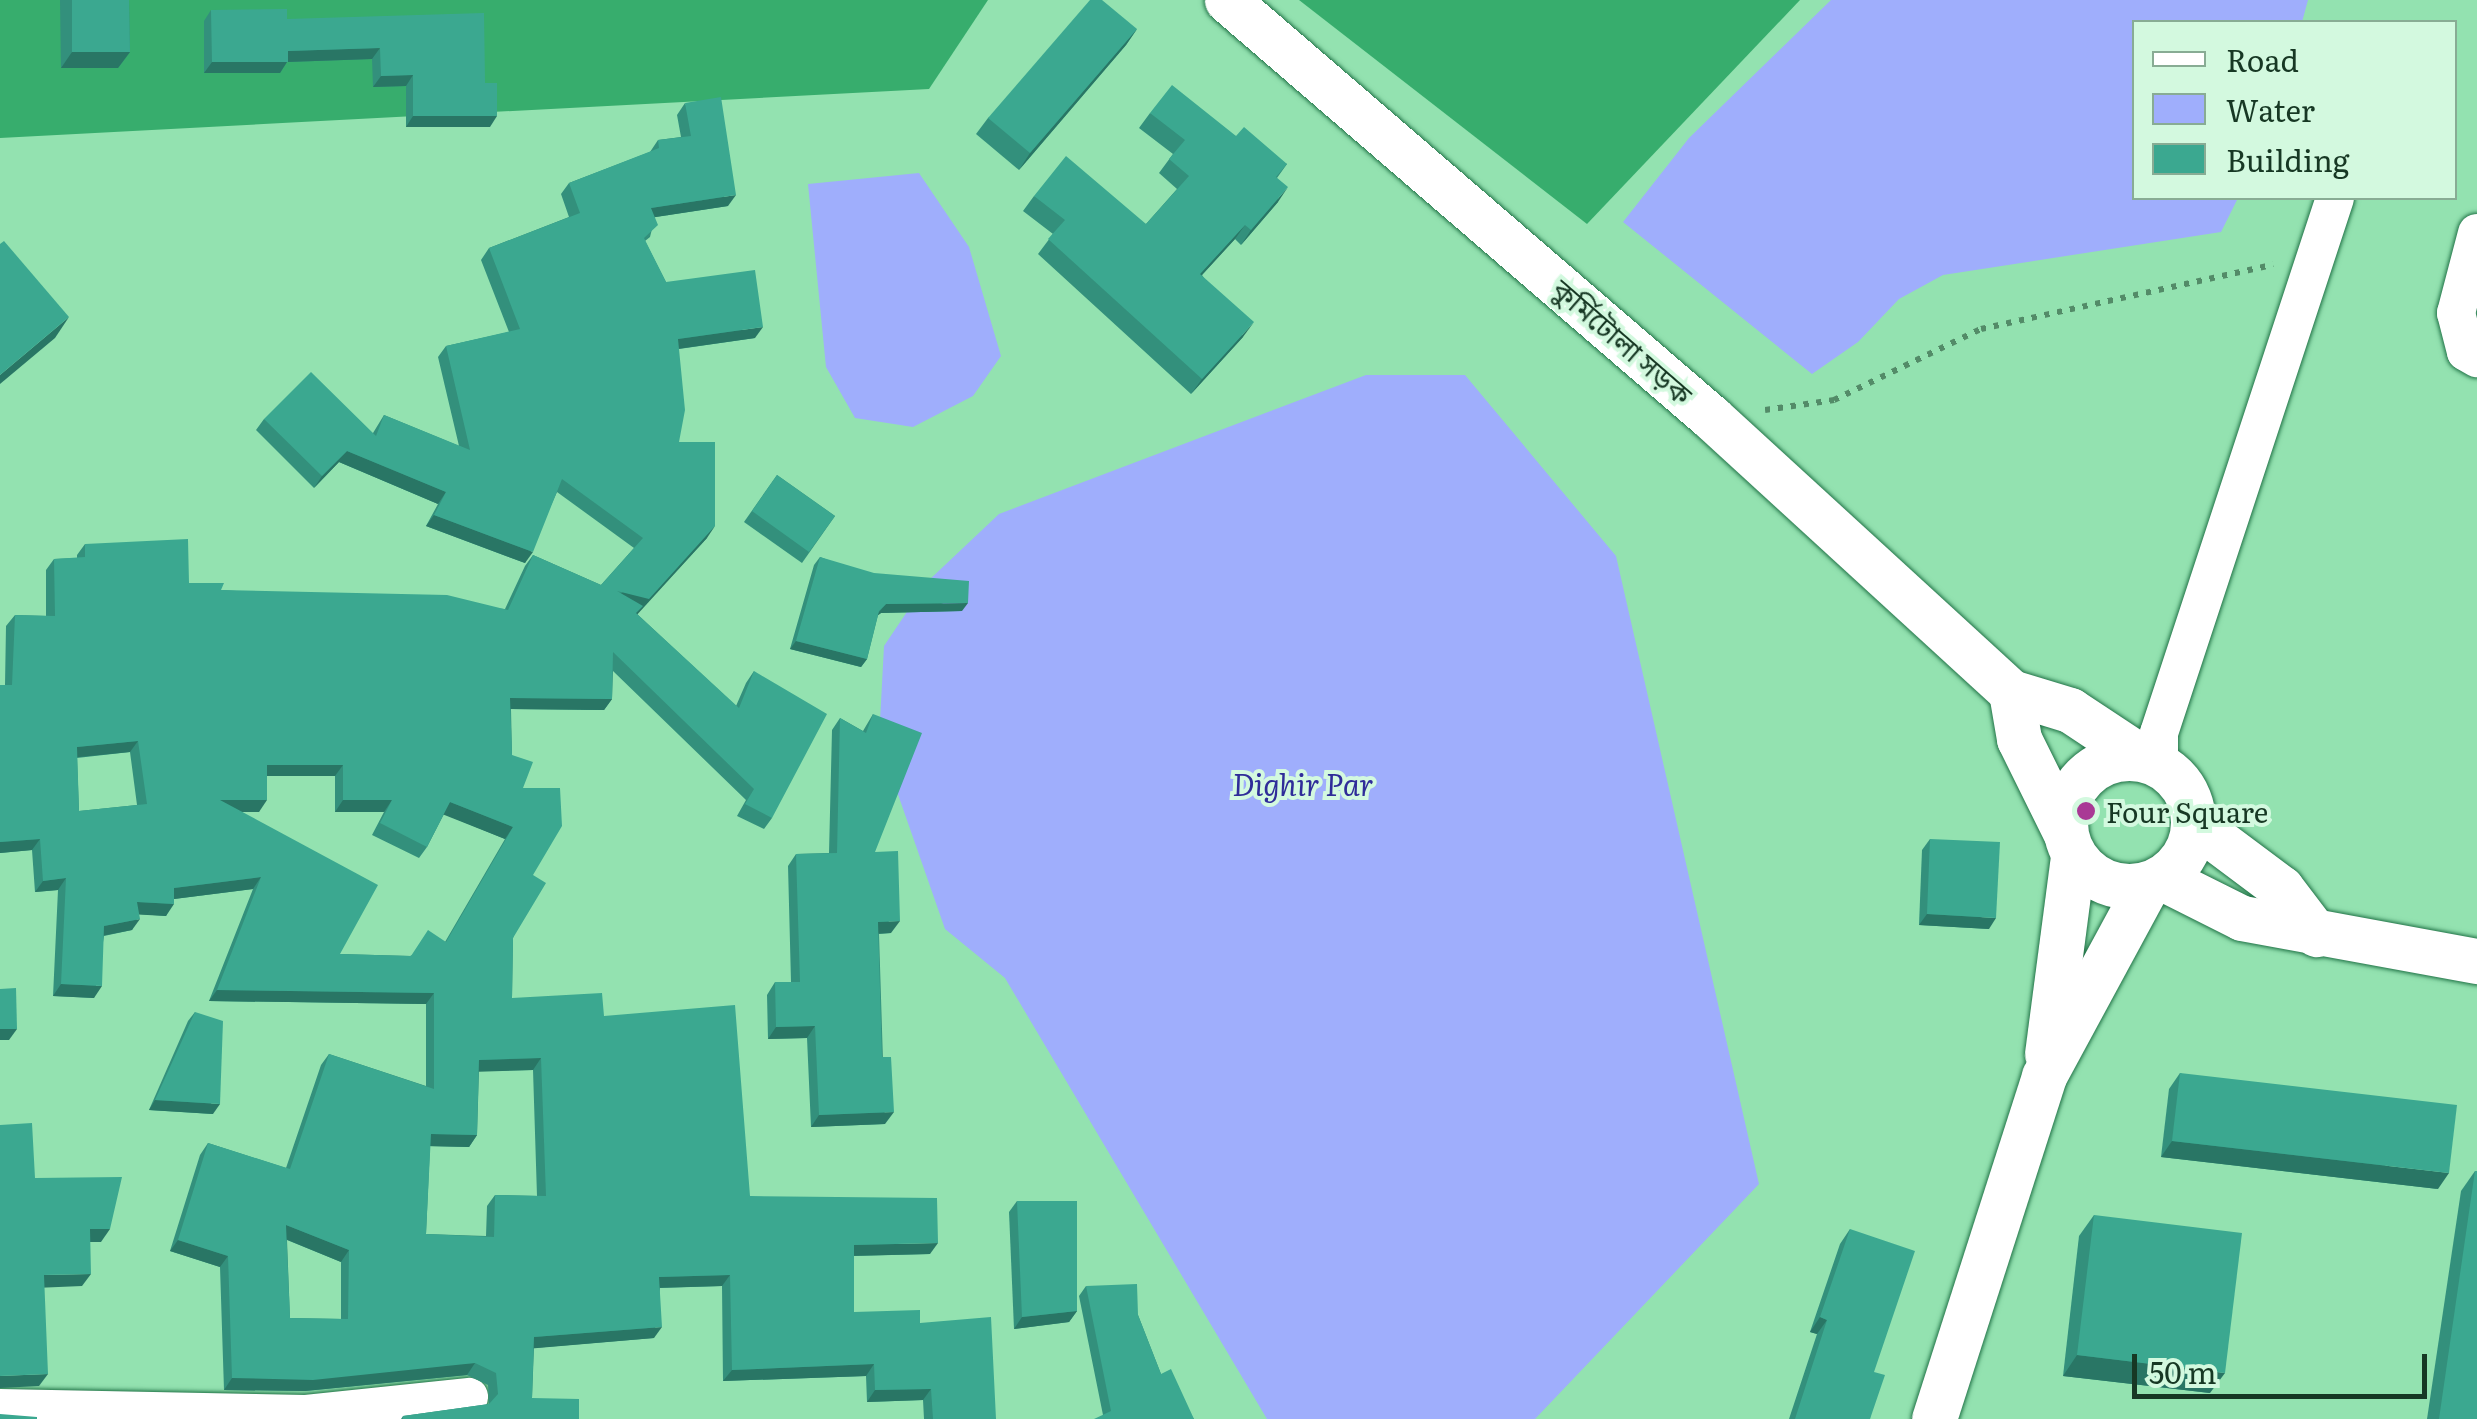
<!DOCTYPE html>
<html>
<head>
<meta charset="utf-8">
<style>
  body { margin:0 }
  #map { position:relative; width:2477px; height:1419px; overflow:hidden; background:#93e2b0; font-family:Literata,"Noto Sans Bengali",serif }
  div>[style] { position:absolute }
  .forest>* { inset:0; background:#37ad6d }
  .water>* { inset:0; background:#9faefc }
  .path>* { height:6px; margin-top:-3px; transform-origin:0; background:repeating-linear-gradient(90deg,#538b68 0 5px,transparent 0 13px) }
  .roads { filter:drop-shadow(0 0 2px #217347) drop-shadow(0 0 2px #217347) }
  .minor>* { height:38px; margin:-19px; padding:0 19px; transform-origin:19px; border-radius:19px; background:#fff }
  .tertiary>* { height:45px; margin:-22.5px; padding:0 22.5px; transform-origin:22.5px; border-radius:22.5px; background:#fff }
  .tertiary>.ring { margin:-22.5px; padding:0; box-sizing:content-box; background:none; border:45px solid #fff; border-radius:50% }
  .wall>* { inset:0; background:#33907c }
  .shaded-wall>* { inset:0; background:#297665 }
  .building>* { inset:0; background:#3ba890 }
  .dots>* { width:28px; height:28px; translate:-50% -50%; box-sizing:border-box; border:5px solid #d3f9df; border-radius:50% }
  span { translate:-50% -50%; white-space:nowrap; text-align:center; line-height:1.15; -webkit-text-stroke:8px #d3f9df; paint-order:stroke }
  .street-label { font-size:28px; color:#173824 }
  .poi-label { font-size:28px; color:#173824 }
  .left { translate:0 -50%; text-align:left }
  .water-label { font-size:30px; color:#2f2c99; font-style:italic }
  .legend { position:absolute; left:2132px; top:20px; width:325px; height:180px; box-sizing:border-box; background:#d3f9df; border:2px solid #88ac94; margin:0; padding:12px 18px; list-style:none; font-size:30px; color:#173824 }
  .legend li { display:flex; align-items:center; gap:20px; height:50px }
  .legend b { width:50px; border:2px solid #88ac94 }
  .scale { position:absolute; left:2132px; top:1354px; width:295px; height:45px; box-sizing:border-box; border:5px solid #173824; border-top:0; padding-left:12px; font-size:30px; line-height:35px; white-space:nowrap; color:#173824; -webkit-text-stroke:8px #d3f9df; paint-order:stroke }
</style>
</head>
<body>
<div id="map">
  <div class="forest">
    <div style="clip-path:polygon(0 0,988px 0,929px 89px,0 138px)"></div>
    <div style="clip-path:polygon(1299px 0,1800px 0,1587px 224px)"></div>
  </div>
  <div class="water">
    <div style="clip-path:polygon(1831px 0,2308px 0,2302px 22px,2134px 22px,2134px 198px,2238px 198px,2221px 232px,1943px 275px,1899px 299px,1858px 342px,1812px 374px,1623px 222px,1689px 138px)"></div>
    <div style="clip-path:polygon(919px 173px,969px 247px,1001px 356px,973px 396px,913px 427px,855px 418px,826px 367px,808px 184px)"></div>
    <div style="clip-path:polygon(1366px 375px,1465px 375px,1616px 556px,1759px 1184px,1535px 1419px,1267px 1419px,1005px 978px,945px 929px,879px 740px,884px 646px,927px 582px,999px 514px)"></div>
  </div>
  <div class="path">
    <div style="left:1765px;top:410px;width:70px;rotate:-8.2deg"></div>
    <div style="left:1834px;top:400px;width:163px;rotate:-25.8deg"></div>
    <div style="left:1981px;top:329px;width:299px;rotate:-12.4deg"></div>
  </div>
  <div class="roads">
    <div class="minor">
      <div style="left:2477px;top:233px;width:83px;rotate:104.7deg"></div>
      <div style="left:2456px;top:313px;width:40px;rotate:75.6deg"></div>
      <div style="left:2466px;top:352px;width:13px;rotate:29deg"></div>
      <div style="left:2159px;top:765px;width:32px;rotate:-90deg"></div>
      <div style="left:2159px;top:733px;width:563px;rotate:-71.79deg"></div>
      <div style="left:0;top:1408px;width:306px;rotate:1.1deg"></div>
      <div style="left:306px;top:1414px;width:164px;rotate:-6deg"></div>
    </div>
    <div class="tertiary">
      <div style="left:1227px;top:0;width:640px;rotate:40.76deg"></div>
      <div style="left:1712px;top:418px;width:406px;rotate:42.5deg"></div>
      <div style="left:2011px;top:692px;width:62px;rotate:17deg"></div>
      <div style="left:2070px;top:710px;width:89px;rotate:33.5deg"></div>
      <div style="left:2011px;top:692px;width:48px;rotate:80.3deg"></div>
      <div style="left:2019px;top:739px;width:104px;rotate:63.7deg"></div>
      <div class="ring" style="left:2065px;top:758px;width:83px;height:83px"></div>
      <div style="left:2194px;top:823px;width:109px;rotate:36.8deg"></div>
      <div style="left:2281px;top:888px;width:58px;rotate:52.7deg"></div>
      <div style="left:2162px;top:878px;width:89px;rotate:26.6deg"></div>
      <div style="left:2242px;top:918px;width:239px;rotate:10.4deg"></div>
      <div style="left:2047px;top:1054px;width:200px;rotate:-82.5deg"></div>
      <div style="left:1934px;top:1419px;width:360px;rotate:-72.2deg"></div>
      <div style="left:2044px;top:1076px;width:218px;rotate:-61.6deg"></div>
    </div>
  </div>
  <div class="wall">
    <div style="clip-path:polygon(60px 0,129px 0,130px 52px,118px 68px,61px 68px)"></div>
    <div style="clip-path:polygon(211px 10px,287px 19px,485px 83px,490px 127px,406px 127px,406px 86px,373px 87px,372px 59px,287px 62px,280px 73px,204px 73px,204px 21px)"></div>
    <div style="clip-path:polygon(1137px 29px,1126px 45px,1019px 170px,976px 134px,988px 118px)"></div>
    <div style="clip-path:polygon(evenodd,685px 103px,728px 206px,655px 217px,650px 237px,645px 241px,666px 282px,755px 338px,679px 349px,679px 442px,707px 538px,637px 614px,736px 706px,746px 683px,754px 671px,772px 818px,764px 829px,737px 816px,746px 800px,613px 671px,612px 699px,604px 710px,511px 709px,512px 755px,523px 788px,533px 875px,513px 938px,512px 998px,604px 1016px,750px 1196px,930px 1254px,854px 1256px,854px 1312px,920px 1323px,996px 1419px,924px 1419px,923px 1400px,867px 1402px,866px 1376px,723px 1381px,722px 1286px,660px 1288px,654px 1338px,534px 1348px,532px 1398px,579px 1419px,401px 1419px,403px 1416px,489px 1404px,488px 1385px,467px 1375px,305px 1391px,224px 1390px,220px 1267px,170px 1251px,200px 1155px,208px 1143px,286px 1168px,321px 1065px,329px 1054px,426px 1086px,426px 1004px,209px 1001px,253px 889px,174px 899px,166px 916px,139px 914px,132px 930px,104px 936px,94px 998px,53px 996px,58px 890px,35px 892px,32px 850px,0 853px,0 685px,5px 685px,6px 626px,15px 615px,46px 616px,46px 570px,54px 559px,77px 558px,77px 555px,85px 544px,189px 583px,221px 590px,505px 609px,525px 566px,533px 555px,601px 585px,634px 548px,557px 492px,525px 563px,426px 526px,438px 504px,339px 462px,314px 488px,256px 430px,264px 419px,373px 433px,384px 415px,459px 446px,438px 357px,446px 346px,509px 332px,481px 260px,489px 248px,569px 217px,561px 194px,569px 183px,650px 152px,658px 140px,681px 137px,677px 115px,685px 103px,130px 752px,137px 805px,79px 811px,77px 758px,130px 752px,685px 103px,267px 776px,335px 776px,335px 812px,384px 812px,372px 835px,419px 858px,427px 847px,444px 814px,505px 839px,445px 942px,410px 956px,340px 954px,242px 812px,259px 812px,267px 776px,685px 103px,533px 1070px,537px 1196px,495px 1195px,487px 1206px,486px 1236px,426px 1234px,430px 1146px,469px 1147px,477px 1135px,479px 1071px,533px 1070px,685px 103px,287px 1240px,341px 1262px,341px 1319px,290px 1318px,287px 1240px)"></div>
    <div style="clip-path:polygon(1150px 113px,1236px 136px,1287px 164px,1277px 178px,1278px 202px,1241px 245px,1235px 239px,1202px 275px,1243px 337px,1191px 394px,1038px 254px,1053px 234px,1023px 211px,1034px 196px,1146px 224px,1177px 189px,1159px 173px,1173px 154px,1139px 128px)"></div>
    <div style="clip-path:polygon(777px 475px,835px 516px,802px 563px,744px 522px)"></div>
    <div style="clip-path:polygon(820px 557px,962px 611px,881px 613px,878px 615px,867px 659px,861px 667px,790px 649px,814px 565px)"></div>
    <div style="clip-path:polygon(873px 714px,875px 852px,891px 933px,879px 934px,885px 1124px,811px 1127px,807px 1038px,768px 1039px,767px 995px,775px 982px,791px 982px,788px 866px,796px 854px,829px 853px,832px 730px,840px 718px,863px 731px)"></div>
    <div style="clip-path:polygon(1930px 839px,1989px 929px,1919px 925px,1922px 850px)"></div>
    <div style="clip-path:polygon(195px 1012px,213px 1114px,149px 1110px,188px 1021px)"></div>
    <div style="clip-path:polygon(2180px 1073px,2438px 1189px,2161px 1157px,2169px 1089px)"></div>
    <div style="clip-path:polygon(2475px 1171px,2477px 1419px,2427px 1419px,2461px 1191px)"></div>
    <div style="clip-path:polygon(1017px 1201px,1077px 1311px,1069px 1322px,1014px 1329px,1009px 1212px)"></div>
    <div style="clip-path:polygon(2094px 1215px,2210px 1393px,2063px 1376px,2079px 1236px)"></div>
    <div style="clip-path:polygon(1850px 1229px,1874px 1372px,1870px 1419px,1789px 1419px,1817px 1334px,1810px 1332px,1840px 1244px)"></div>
    <div style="clip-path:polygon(1086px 1286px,1138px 1315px,1161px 1374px,1194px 1419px,1103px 1415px,1079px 1296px)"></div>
  </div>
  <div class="shaded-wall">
    <div style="clip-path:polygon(1137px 29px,1126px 45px,1019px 170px,1030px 153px)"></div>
    <div style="clip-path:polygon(380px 48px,372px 59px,287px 62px,280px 73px,204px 73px,212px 62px,288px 51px)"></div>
    <div style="clip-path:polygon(72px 52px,130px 52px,118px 68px,61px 68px)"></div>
    <div style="clip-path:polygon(413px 75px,406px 86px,373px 87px,381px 76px)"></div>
    <div style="clip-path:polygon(413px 116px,497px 116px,490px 127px,406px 127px)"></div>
    <div style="clip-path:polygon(1288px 187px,1278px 202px,1241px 245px,1251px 230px)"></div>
    <div style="clip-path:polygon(736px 195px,728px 206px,643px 219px,651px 208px)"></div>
    <div style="clip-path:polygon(1245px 225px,1235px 239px,1190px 288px,1200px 274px)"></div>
    <div style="clip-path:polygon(69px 317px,55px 338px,0 384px,0 375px)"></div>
    <div style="clip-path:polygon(1254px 322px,1243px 337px,1191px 394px,1202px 379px)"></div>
    <div style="clip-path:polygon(763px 327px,755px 338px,670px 350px,678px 339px)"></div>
    <div style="clip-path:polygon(347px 451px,446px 492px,438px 504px,339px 462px,314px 488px,322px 476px)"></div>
    <div style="clip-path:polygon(434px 515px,533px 552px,525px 563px,426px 526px)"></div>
    <div style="clip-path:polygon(715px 526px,707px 538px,635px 617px,609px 602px)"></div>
    <div style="clip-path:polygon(968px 603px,962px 611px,881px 613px,873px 619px,886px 604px)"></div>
    <div style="clip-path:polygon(796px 641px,867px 659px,861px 667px,790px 649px)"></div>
    <div style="clip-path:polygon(510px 698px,612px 699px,604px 710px,502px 709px)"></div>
    <div style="clip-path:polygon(138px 741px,130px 752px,69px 758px,77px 747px)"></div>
    <div style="clip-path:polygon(267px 765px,343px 765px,335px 776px,259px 776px)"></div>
    <div style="clip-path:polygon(220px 800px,267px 800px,259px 812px,212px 812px)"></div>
    <div style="clip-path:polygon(343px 800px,392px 800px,384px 812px,335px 812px)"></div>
    <div style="clip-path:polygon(450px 802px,513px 827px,505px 839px,442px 814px)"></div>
    <div style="clip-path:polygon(40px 839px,32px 850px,0 853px,0 842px)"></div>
    <div style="clip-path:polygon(261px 877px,253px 889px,166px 900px,174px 888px)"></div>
    <div style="clip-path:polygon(66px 878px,58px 890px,35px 892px,43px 881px)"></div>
    <div style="clip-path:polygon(137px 902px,174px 904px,166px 916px,129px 914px)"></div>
    <div style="clip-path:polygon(1927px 914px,1996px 918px,1989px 929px,1919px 925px)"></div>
    <div style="clip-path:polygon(140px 919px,132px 930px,96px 937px,104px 926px)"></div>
    <div style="clip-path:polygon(900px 921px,891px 933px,870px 934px,878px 922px)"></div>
    <div style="clip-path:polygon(61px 984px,102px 986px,94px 998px,53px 996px)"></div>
    <div style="clip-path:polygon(217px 990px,434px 993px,426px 1004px,209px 1001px)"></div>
    <div style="clip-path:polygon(815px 1026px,807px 1038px,768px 1039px,776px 1027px)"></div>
    <div style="clip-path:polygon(0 1029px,17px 1029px,9px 1040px,0 1040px)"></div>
    <div style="clip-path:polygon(541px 1058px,533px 1070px,471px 1072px,479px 1060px)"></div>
    <div style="clip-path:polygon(155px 1100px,220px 1104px,213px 1114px,149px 1110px)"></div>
    <div style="clip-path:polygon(894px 1112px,885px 1124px,811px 1127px,819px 1115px)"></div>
    <div style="clip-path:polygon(431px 1134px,477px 1135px,469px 1147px,423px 1146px)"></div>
    <div style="clip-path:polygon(2172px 1141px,2449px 1173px,2438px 1189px,2161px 1157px)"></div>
    <div style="clip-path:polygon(286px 1225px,349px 1250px,341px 1262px,278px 1236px)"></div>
    <div style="clip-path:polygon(90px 1229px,110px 1229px,101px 1242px,81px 1242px)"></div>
    <div style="clip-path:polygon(178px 1240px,228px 1256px,220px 1267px,170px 1251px)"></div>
    <div style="clip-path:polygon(938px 1243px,930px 1254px,845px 1256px,854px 1245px)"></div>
    <div style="clip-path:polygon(91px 1274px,82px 1286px,35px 1288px,44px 1275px)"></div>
    <div style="clip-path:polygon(730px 1275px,722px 1286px,651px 1288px,659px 1277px)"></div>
    <div style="clip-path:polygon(1077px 1311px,1069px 1322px,1014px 1329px,1022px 1317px)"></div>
    <div style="clip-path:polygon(1820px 1317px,1827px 1320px,1817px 1334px,1810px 1332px)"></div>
    <div style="clip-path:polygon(662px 1327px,654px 1338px,526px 1349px,534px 1337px)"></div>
    <div style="clip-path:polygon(2077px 1355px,2225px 1373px,2210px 1393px,2063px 1376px)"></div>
    <div style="clip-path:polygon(475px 1363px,467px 1375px,305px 1391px,224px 1390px,232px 1378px)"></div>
    <div style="clip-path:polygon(874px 1364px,866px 1376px,723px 1381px,732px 1370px)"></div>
    <div style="clip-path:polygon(48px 1374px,39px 1386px,0 1388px,0 1376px)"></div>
    <div style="clip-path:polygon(931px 1389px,923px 1400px,867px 1402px,875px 1390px)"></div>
  </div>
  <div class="building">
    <div style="clip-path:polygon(72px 0,129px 0,130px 52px,72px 52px)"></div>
    <div style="clip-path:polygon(1090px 0,1102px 0,1137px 29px,1030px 153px,988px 118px)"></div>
    <div style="clip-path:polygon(287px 9px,287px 19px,484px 13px,485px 83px,497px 83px,497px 116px,413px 116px,413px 75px,381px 76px,380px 48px,288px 51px,288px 62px,212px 62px,211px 10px)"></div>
    <div style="clip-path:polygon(1172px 85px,1236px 136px,1244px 127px,1287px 164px,1276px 177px,1288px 187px,1251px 230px,1245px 225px,1200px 274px,1254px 322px,1202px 379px,1048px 239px,1065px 220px,1034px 196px,1066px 156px,1146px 224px,1189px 176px,1169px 159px,1185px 140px,1150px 113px)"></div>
    <div style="clip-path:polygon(evenodd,721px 97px,736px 195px,651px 208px,658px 225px,644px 238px,666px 282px,755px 270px,763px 327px,678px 339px,685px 410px,679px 442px,715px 442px,715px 526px,649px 599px,617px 591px,643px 606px,636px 613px,739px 708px,754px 671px,827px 714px,772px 818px,745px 804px,754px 789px,613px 652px,612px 699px,510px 698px,512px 755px,533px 762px,523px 788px,560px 788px,562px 826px,533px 875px,546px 883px,513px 938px,512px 998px,602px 993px,604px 1016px,735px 1005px,750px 1196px,937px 1198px,938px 1243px,854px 1245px,854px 1312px,920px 1310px,920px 1323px,991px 1317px,996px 1419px,933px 1419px,931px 1389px,875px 1390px,874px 1364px,732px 1370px,730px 1275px,659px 1277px,662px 1327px,534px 1337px,532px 1398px,579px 1399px,579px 1419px,403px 1419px,403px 1416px,489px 1404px,498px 1394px,496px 1373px,475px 1363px,313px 1380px,232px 1378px,228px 1256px,178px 1240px,208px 1143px,290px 1169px,329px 1054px,434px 1089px,434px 993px,217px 990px,261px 877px,174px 888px,174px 904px,137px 902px,140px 919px,104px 926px,102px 986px,61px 984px,66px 878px,43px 881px,40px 839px,0 842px,0 685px,12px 685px,15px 615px,55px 616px,54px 559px,85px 557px,85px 544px,188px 539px,189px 583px,224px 583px,221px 590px,447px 595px,508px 610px,533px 555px,601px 585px,643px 538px,562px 479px,533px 552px,434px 515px,446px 492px,347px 451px,322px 476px,264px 419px,311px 372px,376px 436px,384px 415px,470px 450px,446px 346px,520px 329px,489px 248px,580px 213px,569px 183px,659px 148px,658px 140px,691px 136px,685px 103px,721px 97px,138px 741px,147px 804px,79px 811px,77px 747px,138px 741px,721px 97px,267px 765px,343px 765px,343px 800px,392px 800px,380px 823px,427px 847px,450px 802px,513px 827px,446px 942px,428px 930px,411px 956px,340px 954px,378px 885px,220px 800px,267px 800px,267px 765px,721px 97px,541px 1058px,546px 1196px,495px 1195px,494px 1237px,426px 1234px,431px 1134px,477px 1135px,479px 1060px,541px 1058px,721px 97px,286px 1225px,349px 1250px,348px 1319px,290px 1318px,286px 1225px)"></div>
    <div style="clip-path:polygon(4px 241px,69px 317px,0 375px,0 244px)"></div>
    <div style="clip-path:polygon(777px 475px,835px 516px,809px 552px,752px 511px)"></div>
    <div style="clip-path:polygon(820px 557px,874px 573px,969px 581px,968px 603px,886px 604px,879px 611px,867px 659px,796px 641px)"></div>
    <div style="clip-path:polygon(873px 714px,922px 733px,875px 852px,898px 851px,900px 921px,878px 922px,882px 1057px,891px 1057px,894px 1112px,819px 1115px,815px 1026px,776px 1027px,775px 982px,800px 982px,796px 854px,837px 853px,840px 718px,866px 733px)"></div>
    <div style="clip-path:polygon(1930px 839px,2000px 842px,1996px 918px,1927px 914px)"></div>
    <div style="clip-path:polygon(16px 988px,17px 1029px,0 1029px,0 989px)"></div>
    <div style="clip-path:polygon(195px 1012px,223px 1021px,220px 1104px,155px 1100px)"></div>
    <div style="clip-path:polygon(2180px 1073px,2457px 1105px,2449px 1173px,2172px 1141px)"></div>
    <div style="clip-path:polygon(32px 1123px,35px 1178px,122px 1177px,110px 1229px,90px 1229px,91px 1274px,44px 1275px,48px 1374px,0 1376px,0 1125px)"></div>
    <div style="clip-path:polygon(2475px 1171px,2477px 1171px,2477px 1419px,2439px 1419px)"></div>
    <div style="clip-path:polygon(1017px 1201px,1077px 1201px,1077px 1311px,1022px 1317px)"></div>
    <div style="clip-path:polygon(2094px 1215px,2242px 1233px,2225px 1373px,2077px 1355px)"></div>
    <div style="clip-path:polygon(1850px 1229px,1915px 1251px,1874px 1372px,1885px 1375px,1870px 1419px,1795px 1419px,1827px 1320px,1820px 1317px)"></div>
    <div style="clip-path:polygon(1137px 1284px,1138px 1315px,1161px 1374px,1171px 1369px,1194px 1419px,1094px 1419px,1111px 1411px,1086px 1286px)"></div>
    <div style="clip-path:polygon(0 1414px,37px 1417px,37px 1419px,0 1419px)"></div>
  </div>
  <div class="dots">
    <div style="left:2086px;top:811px;background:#a93995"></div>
  </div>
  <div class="street-label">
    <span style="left:1623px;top:341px;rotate:41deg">কুর্মিটোলা সড়ক</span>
  </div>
  <div class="poi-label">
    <span class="left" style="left:2106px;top:811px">Four Square</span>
  </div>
  <div class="water-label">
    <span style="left:1303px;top:783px">Dighir Par</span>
  </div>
  <ul class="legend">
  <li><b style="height:12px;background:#fff"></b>Road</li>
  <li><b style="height:28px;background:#9faefc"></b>Water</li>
  <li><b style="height:28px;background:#3ba890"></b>Building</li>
  </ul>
  <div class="scale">50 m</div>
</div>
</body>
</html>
